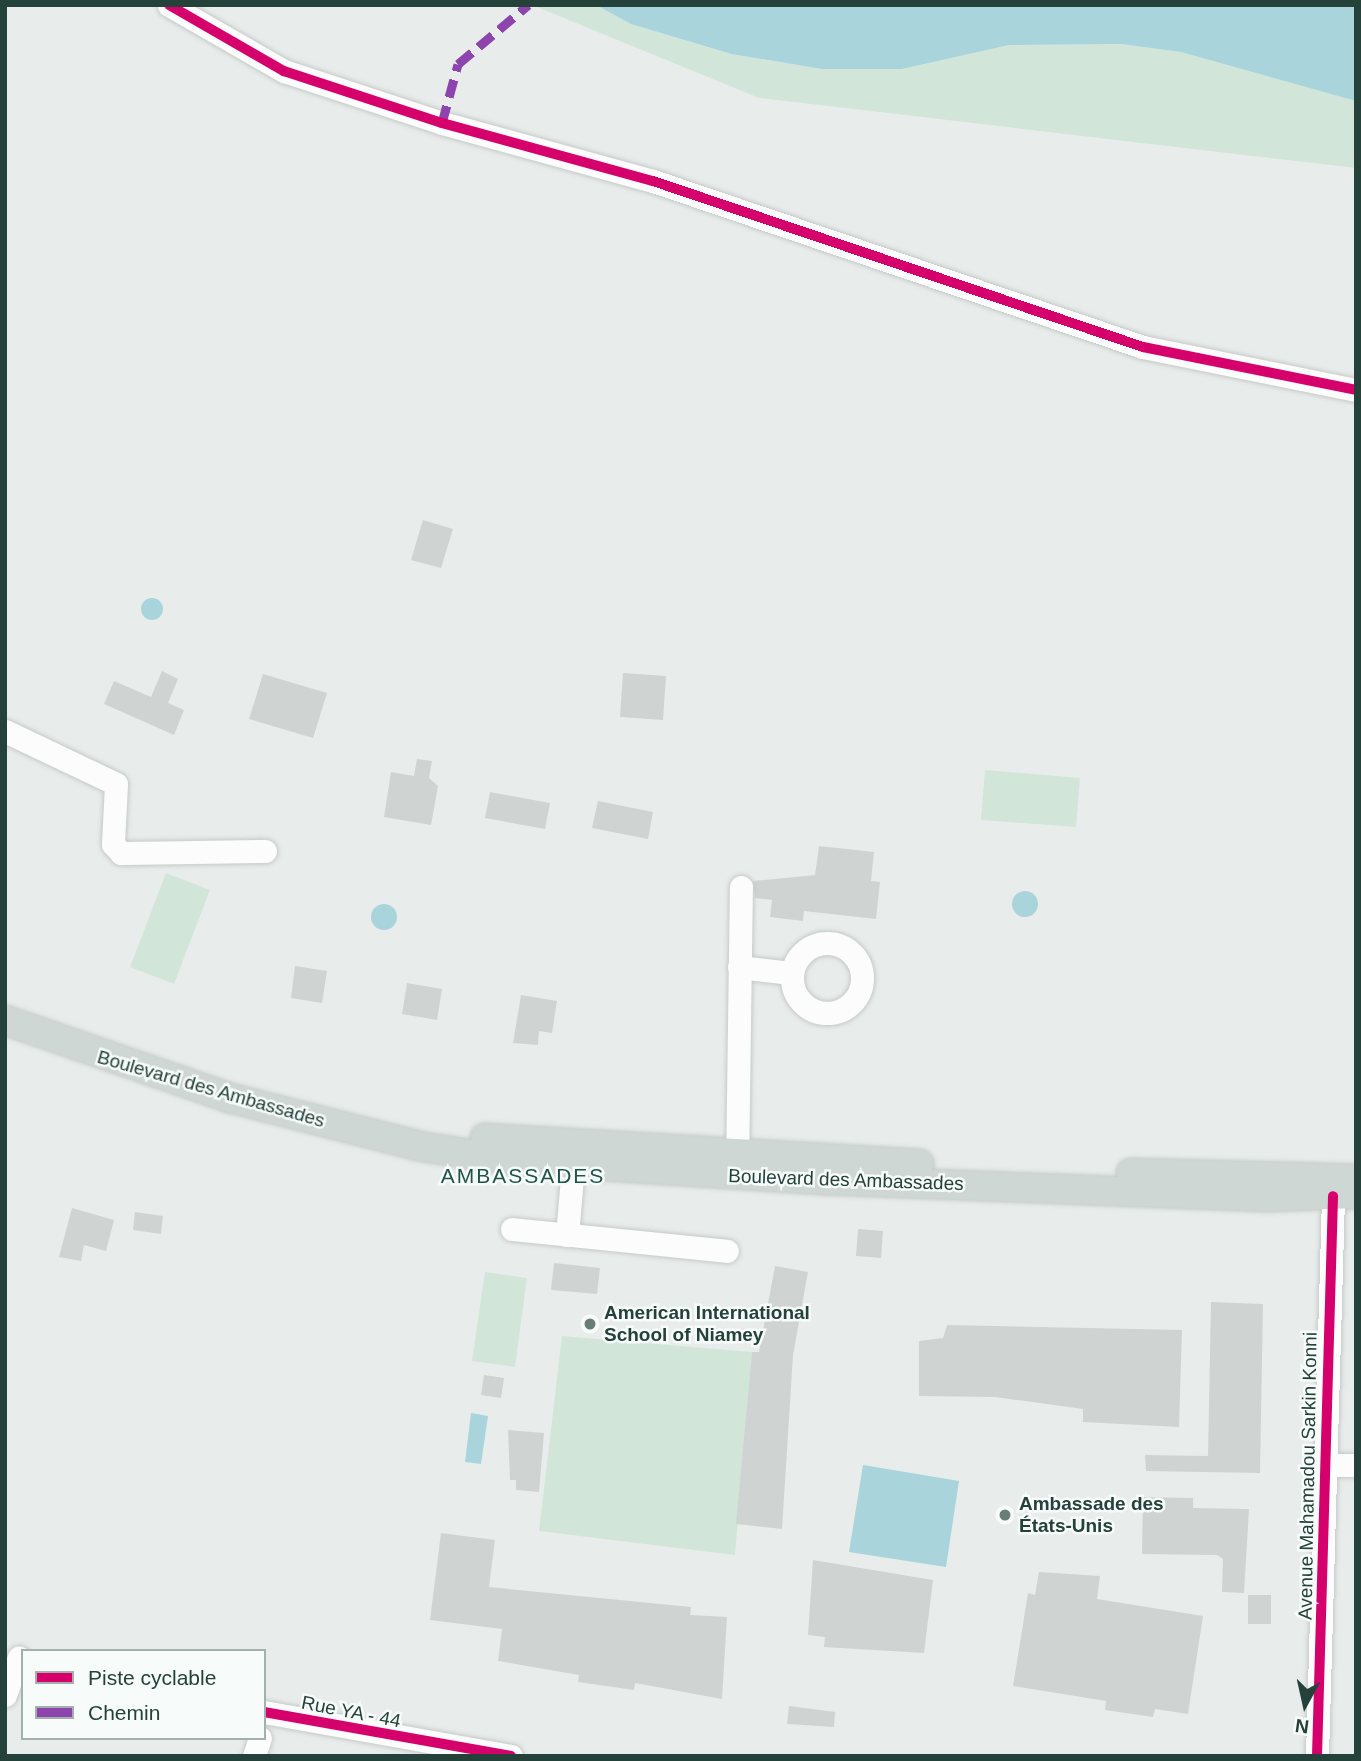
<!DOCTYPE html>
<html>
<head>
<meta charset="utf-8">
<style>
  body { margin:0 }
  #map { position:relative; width:1361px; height:1761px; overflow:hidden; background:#e8edeb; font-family:Helvetica,sans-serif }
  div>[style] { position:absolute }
  .green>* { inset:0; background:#d1e6d8 }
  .water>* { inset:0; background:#a9d4db }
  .round { border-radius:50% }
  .building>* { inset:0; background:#cfd4d2 }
  .roads { filter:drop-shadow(0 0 2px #c5cac8) drop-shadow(0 0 2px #c5cac8) }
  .minor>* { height:23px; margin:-11.5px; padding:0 11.5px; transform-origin:11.5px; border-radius:11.5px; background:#fcfcfc }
  .minor>.ring { margin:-11.5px; padding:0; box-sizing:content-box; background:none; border:23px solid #fcfcfc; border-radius:50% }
  .major>* { height:28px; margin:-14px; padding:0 14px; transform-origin:14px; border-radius:14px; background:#cfd7d5 }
  .quiet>* { height:9px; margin-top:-4.5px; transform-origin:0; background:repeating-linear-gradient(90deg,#8e44ad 0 18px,transparent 0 27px) }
  .cycleway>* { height:10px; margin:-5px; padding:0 5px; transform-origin:5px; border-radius:5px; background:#d6006c }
  .dots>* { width:19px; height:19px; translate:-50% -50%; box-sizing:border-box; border:4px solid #f7fbf9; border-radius:50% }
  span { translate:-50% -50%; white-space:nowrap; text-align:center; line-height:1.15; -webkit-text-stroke:5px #f7fbf9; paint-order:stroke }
  .street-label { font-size:19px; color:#24423a }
  .poi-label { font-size:19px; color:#24423a; font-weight:700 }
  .left { translate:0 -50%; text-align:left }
  .neighbourhood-label { font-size:21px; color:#1f5548; letter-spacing:2px }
  .frame { position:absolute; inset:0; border:7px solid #24423a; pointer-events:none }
  .legend { position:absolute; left:21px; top:1649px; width:245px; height:91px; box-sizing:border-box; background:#f7fbf9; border:2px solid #a3b1ad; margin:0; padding:9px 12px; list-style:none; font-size:21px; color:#24423a }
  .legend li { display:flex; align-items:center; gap:14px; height:35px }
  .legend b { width:35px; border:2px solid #a3b1ad }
  .north { position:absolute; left:1270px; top:1670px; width:70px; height:70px; -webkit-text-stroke:5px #f7fbf9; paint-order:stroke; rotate:188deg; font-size:19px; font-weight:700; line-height:28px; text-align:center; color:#24423a }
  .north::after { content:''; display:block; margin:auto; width:24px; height:32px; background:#24423a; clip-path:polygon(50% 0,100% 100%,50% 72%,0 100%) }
</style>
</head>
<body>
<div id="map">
  <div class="green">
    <div style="clip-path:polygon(532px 5px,596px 5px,631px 24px,730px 54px,822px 69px,902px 69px,1009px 45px,1121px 44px,1181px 52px,1356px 101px,1356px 168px,759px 98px)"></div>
    <div style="clip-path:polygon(985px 770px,1080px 778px,1076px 827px,981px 820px)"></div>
    <div style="clip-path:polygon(166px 873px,210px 890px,174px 984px,130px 967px)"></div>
    <div style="clip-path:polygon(485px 1272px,527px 1278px,515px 1367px,472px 1361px)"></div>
    <div style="clip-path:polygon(562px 1336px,752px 1352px,735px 1555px,539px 1531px)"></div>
  </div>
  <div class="water">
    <div style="clip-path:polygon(596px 5px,1356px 5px,1356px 101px,1181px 52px,1121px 44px,1009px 45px,902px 69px,822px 69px,731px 54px,631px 24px)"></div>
    <div class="round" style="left:141px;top:598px;width:22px;height:22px"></div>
    <div class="round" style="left:1012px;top:891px;width:26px;height:26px"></div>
    <div class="round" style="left:371px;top:904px;width:26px;height:26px"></div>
    <div style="clip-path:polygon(471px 1413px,488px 1416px,481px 1464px,465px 1462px)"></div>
    <div style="clip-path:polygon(863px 1465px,959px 1481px,946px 1567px,849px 1552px)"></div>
  </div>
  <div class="building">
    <div style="clip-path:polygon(423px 520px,453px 529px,441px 568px,411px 560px)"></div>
    <div style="clip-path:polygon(162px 671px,178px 679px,168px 703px,184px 710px,174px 735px,104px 704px,114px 681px,151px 697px)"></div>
    <div style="clip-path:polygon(623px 673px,666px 676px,663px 720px,620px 717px)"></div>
    <div style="clip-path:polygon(263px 674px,327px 693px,313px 738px,249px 719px)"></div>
    <div style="clip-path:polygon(417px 759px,432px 761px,429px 778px,438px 786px,431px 825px,384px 817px,391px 772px,414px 776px)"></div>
    <div style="clip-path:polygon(490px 792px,550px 803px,545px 829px,485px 818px)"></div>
    <div style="clip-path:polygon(598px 801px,653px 812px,648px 839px,592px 828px)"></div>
    <div style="clip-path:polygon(819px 846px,874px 852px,871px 881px,880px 882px,876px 919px,804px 911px,803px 921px,770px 917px,772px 900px,755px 898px,753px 881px,815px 875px)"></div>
    <div style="clip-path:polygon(295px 966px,327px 971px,322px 1003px,291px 998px)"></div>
    <div style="clip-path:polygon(407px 983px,442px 989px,437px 1020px,402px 1014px)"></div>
    <div style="clip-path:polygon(521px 995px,557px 1001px,552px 1033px,539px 1031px,538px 1045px,513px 1043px)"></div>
    <div style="clip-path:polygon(72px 1208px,114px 1220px,106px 1251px,84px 1245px,81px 1261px,59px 1257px)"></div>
    <div style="clip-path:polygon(135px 1212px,163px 1216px,161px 1234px,133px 1230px)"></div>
    <div style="clip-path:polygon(858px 1229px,883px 1231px,881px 1258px,856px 1256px)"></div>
    <div style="clip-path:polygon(554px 1263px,600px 1268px,597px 1294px,551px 1290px)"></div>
    <div style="clip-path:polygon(775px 1266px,808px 1272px,793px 1355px,782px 1529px,736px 1524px,752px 1352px,759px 1352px)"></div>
    <div style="clip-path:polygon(1211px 1302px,1263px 1304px,1260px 1473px,1146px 1471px,1145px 1455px,1208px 1456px)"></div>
    <div style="clip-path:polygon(947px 1325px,1182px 1330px,1179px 1427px,1083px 1422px,1083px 1409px,995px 1397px,919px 1396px,919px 1341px,943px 1338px)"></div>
    <div style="clip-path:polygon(484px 1375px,504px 1378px,501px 1398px,481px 1395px)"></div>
    <div style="clip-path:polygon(508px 1430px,544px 1433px,539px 1492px,516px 1490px,516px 1480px,510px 1480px)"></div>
    <div style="clip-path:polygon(1143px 1497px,1193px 1498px,1193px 1508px,1249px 1509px,1244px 1593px,1222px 1592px,1223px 1559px,1217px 1555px,1142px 1554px)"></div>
    <div style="clip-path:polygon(441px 1533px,495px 1540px,489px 1587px,691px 1607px,690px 1615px,727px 1617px,722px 1699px,635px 1683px,634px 1690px,578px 1682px,579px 1675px,498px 1661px,502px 1629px,430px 1620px)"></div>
    <div style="clip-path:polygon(813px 1560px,933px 1580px,924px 1653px,824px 1647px,825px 1637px,808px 1635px)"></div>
    <div style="clip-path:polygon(1039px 1572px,1100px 1576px,1097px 1599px,1203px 1616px,1188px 1714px,1155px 1709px,1153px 1717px,1105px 1710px,1106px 1701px,1013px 1686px,1028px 1593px,1035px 1595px)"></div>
    <div style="clip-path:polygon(1248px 1595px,1271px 1595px,1271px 1624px,1248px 1624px)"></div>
    <div style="clip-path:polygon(789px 1706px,835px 1712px,834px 1727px,787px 1724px)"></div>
  </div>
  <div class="roads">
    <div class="minor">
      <div style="left:169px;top:5px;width:133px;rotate:29.9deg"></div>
      <div style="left:284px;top:71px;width:166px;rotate:18.2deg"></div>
      <div style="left:442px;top:123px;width:219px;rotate:15.4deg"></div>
      <div style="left:653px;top:181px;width:517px;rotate:18.72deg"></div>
      <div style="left:1143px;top:347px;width:217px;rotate:11.4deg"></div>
      <div style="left:5px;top:731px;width:123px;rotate:25.5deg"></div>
      <div style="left:116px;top:784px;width:60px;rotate:92.9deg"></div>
      <div style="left:113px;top:844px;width:12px;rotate:48deg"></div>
      <div style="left:121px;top:853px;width:144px;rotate:-0.8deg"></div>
      <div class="ring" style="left:792px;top:943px;width:47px;height:47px"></div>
      <div style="left:739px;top:967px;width:52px;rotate:6.6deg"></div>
      <div style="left:737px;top:1169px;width:282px;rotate:-89.2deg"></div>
      <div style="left:512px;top:1229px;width:216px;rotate:5.8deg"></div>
      <div style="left:567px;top:1235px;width:68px;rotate:-85deg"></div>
      <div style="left:1325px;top:1465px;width:31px"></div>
      <div style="left:5px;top:1695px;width:40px;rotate:-69.8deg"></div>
      <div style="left:264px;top:1712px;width:251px;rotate:10.1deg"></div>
      <div style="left:254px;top:1756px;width:19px;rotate:-72deg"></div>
      <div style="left:1317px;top:1756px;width:560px;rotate:-88.36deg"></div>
    </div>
    <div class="major">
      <div style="left:5px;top:1020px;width:238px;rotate:19.1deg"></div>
      <div style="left:230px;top:1098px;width:200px;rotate:14.2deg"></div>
      <div style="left:424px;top:1147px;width:84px;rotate:8.9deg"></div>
      <div style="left:507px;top:1160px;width:320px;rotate:3.6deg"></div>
      <div style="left:826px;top:1180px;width:442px;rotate:2.2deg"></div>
      <div style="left:1268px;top:1197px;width:88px;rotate:-2deg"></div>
      <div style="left:485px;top:1138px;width:435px;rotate:3.4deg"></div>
      <div style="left:1131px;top:1173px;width:225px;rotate:1.5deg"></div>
    </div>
  </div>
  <div class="quiet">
    <div style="left:442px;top:123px;width:61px;rotate:-74.8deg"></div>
    <div style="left:458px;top:64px;width:92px;rotate:-40.1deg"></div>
  </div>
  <div class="cycleway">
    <div style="left:169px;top:5px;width:133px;rotate:29.9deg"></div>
    <div style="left:284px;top:71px;width:166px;rotate:18.2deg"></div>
    <div style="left:442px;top:123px;width:219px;rotate:15.4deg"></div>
    <div style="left:653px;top:181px;width:517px;rotate:18.72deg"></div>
    <div style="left:1143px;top:347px;width:217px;rotate:11.4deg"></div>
    <div style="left:264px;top:1712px;width:251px;rotate:10.1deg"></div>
    <div style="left:1317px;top:1756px;width:560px;rotate:-88.36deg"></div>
  </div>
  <div class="dots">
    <div style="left:590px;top:1324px;background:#697e78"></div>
    <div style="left:1005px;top:1515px;background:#697e78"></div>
  </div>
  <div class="street-label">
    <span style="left:211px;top:1089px;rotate:16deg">Boulevard des Ambassades</span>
    <span style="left:846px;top:1180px;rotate:2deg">Boulevard des Ambassades</span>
    <span style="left:1308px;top:1476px;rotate:-89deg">Avenue Mahamadou Sarkin Konni</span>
    <span style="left:351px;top:1712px;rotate:11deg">Rue YA - 44</span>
  </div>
  <div class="poi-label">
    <span class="left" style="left:604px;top:1324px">American International<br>School of Niamey</span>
    <span class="left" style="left:1019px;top:1515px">Ambassade des<br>États-Unis</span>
  </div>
  <div class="neighbourhood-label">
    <span style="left:523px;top:1176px">AMBASSADES</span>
  </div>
  <div class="frame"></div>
  <ul class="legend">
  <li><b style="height:9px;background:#d6006c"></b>Piste cyclable</li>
  <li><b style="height:9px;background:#8e44ad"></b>Chemin</li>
  </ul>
  <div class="north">N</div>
</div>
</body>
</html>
